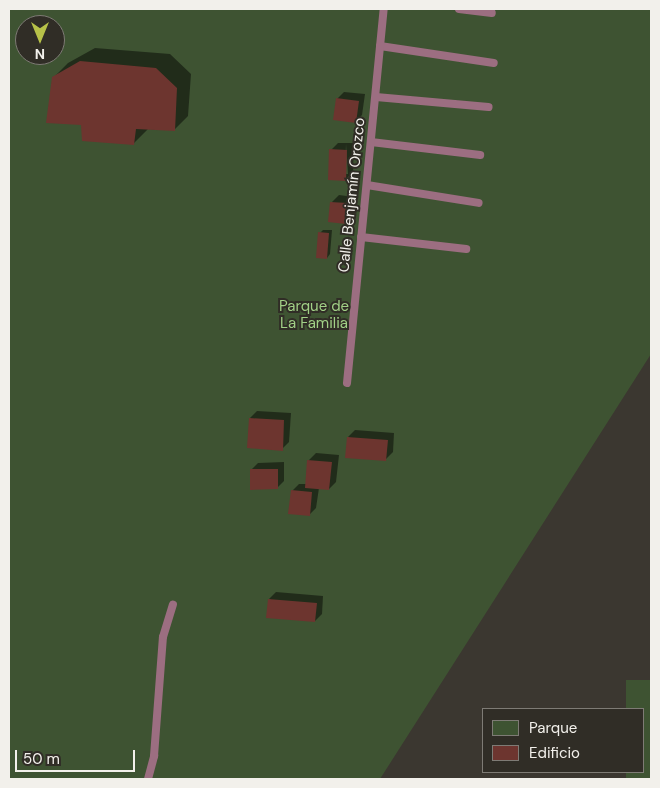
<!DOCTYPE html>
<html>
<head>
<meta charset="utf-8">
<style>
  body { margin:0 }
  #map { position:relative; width:660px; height:788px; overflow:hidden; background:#3b3730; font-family:"DM Sans",sans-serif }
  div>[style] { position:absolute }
  .green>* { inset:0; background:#3e5332 }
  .shadow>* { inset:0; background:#0007 }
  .building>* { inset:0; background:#6d352f }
  .lane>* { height:8px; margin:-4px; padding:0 4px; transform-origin:4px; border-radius:4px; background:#9c6e81 }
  span { translate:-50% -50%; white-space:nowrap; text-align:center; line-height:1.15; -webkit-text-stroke:4px #302d26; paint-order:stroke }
  .street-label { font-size:15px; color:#f2f0eb }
  .park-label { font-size:15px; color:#a1d086 }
  .frame { position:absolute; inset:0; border:10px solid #f2f0eb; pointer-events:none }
  .legend { position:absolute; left:482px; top:708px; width:162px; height:65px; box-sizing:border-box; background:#302d26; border:1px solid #7e7b75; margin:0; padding:6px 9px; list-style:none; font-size:15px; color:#f2f0eb }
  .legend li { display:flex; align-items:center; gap:10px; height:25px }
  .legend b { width:25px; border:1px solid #7e7b75 }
  .north { position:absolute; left:15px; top:15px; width:50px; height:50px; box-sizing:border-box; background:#302d26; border:1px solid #7e7b75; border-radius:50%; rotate:180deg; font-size:14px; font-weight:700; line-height:20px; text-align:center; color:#f2f0eb }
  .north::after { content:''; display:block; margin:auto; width:18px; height:22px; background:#b7c148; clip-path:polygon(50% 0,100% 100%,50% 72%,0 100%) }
  .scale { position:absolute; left:15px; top:750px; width:120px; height:22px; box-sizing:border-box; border:2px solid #f2f0eb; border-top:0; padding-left:6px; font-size:15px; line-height:18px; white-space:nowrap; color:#f2f0eb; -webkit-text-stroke:4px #302d26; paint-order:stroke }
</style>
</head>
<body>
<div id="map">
  <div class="green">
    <div style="clip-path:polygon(evenodd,9px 9px,651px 9px,651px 354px,380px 779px,9px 779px,9px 9px,25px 25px,55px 25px,55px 55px,25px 55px,25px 25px)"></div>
    <div style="clip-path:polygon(626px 680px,651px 680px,651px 779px,626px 779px,626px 772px,644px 772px,644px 709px,626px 709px)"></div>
  </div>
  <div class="shadow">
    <div style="clip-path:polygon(95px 48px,170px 54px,191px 74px,188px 116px,174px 130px,148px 129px,134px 143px,83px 124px,53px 78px,68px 63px)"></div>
    <div style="clip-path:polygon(344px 92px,365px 94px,362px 115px,355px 122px,337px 99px)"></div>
    <div style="clip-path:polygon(evenodd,338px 143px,354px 143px,353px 172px,346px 179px,331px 150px,338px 143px,346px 144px,348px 174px,345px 174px,346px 144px)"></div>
    <div style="clip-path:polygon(339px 195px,354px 197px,352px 216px,345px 223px,332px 202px)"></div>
    <div style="clip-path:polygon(323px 230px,332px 230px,330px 254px,327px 258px,320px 233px)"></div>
    <div style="clip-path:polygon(257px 411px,291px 413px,289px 442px,282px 449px,250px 418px)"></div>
    <div style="clip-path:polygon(355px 430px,394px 433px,393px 452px,386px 459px,348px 437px)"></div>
    <div style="clip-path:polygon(316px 453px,339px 455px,336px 482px,329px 489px,319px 488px,316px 508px,309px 515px,292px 491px,299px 484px,306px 484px,309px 460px)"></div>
    <div style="clip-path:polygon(284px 462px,284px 481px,277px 488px,251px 470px,258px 463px)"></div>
    <div style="clip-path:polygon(276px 592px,323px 596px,322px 614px,315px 621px,269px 599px)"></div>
  </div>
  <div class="building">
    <div style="clip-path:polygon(80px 61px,156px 68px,177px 88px,175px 131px,136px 129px,134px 145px,82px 141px,81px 125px,46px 123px,52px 77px)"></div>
    <div style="clip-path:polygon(336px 98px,359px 101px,356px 123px,333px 120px)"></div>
    <div style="clip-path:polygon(329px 149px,347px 150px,346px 181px,328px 180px)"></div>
    <div style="clip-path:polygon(330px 202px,348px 203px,346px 224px,328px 222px)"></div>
    <div style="clip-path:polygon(318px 232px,329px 233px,327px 259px,316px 258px)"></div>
    <div style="clip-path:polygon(249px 418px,284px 420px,283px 451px,247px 448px)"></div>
    <div style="clip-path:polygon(347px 437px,388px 440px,386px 461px,345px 458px)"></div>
    <div style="clip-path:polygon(307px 460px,332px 462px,329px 490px,305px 488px)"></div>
    <div style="clip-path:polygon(250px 469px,278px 469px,278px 489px,250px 490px)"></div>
    <div style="clip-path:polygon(291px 490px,312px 492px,310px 516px,288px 514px)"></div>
    <div style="clip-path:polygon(268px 599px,317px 603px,315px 622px,266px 618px)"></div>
  </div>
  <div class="lane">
    <div style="left:459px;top:9px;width:33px;rotate:7deg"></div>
    <div style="left:380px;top:46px;width:115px;rotate:8.5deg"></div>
    <div style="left:376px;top:97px;width:113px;rotate:5.1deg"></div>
    <div style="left:371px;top:142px;width:110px;rotate:6.8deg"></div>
    <div style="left:367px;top:185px;width:113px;rotate:9.1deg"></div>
    <div style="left:361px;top:237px;width:106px;rotate:6.5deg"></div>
    <div style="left:347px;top:383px;width:376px;rotate:-84.4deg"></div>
    <div style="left:148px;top:779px;width:24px;rotate:-75deg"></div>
    <div style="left:154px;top:756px;width:119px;rotate:-85.7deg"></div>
    <div style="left:163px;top:637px;width:34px;rotate:-73deg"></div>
  </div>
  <div class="street-label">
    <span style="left:352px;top:195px;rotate:-84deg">Calle Benjamín Orozco</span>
  </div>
  <div class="park-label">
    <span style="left:314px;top:315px">Parque de<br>La Familia</span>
  </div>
  <div class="frame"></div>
  <ul class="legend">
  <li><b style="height:14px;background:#3e5332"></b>Parque</li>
  <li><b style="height:14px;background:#6d352f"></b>Edificio</li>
  </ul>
  <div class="north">N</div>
  <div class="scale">50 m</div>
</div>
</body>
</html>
